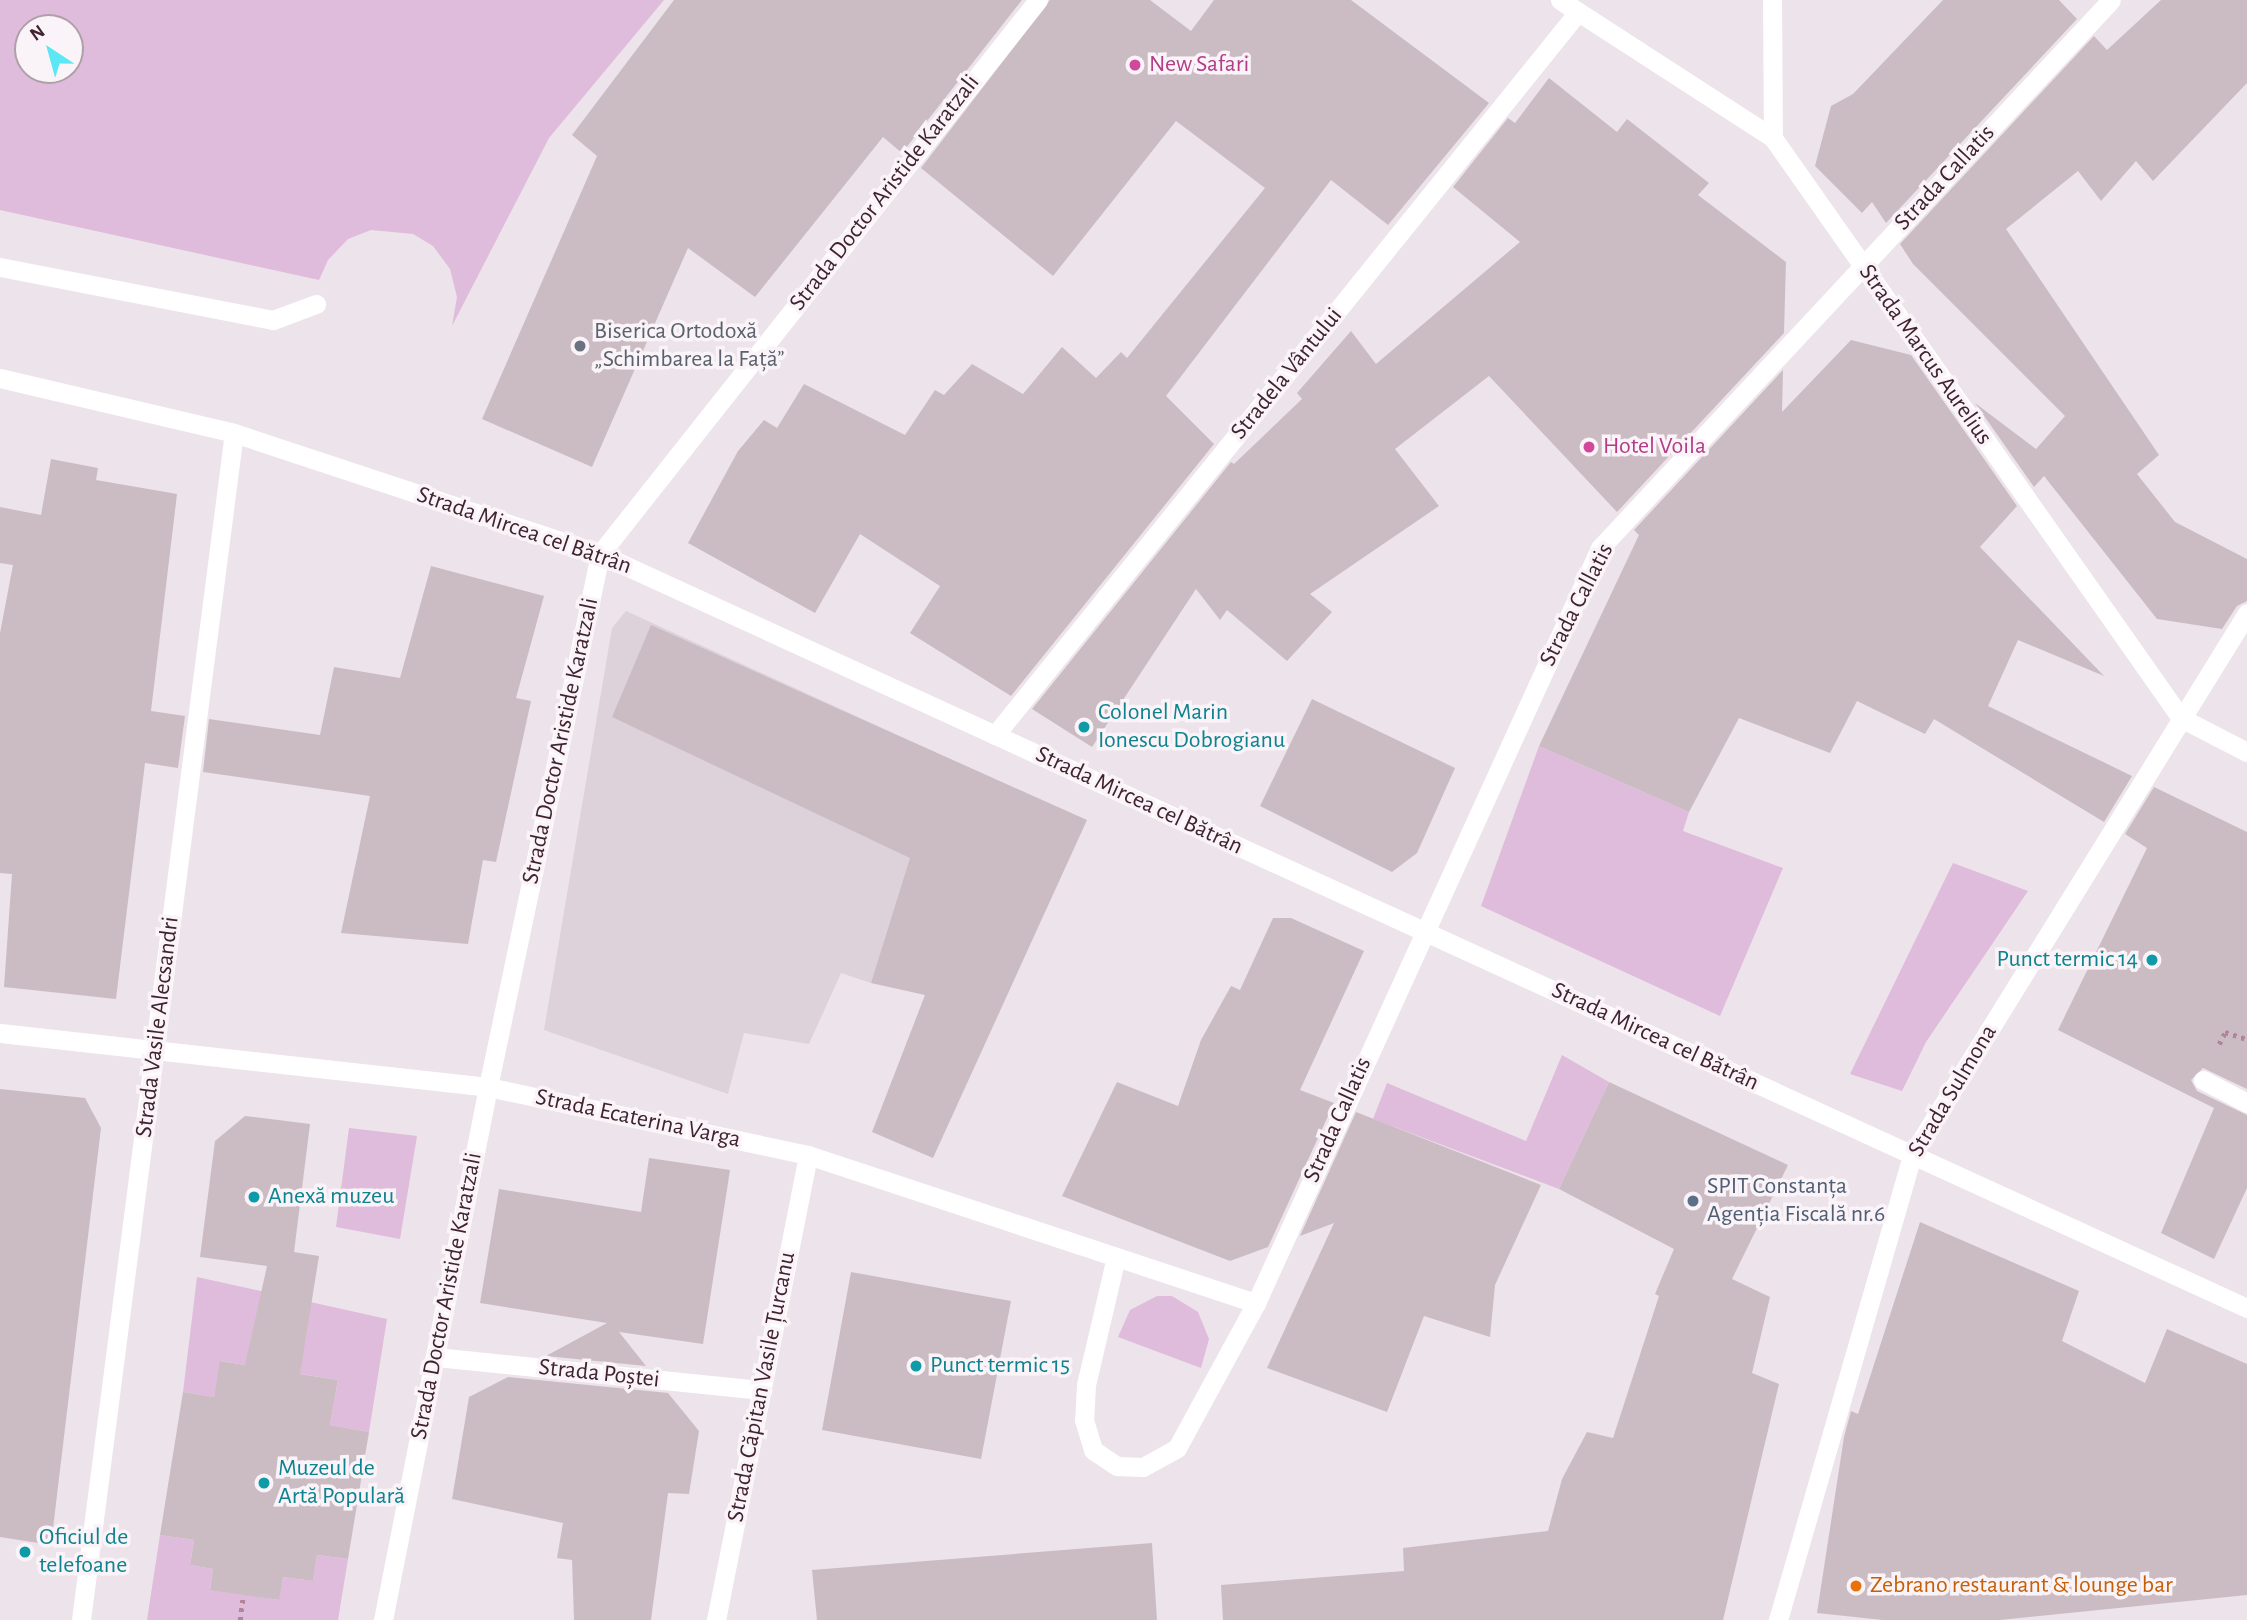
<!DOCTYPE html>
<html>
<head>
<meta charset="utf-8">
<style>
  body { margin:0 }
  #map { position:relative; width:2247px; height:1620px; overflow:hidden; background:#ede3ea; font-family:"Alegreya Sans",sans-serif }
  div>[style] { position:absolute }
  .built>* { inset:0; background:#ddd2d9 }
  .green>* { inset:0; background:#dfbcdb }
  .building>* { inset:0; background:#cbbcc4 }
  .path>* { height:4.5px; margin-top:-2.25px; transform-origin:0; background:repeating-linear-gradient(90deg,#b1849a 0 3.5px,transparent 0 8.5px) }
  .service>* { height:19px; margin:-9.5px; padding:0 9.5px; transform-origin:9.5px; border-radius:9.5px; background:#fff }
  .pedestrian>* { height:19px; margin:-9.5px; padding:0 9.5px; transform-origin:9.5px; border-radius:9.5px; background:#fff }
  .minor>* { height:19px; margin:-9.5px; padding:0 9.5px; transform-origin:9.5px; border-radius:9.5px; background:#fff }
  .tertiary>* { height:19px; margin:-9.5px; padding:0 9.5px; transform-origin:9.5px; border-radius:9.5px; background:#fff }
  .dots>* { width:19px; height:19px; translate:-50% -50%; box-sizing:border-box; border:4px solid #faf4f8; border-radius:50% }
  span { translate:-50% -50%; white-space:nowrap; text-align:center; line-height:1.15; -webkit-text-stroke:7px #faf4f8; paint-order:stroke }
  .hotel-label { font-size:24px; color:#b23c85 }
  .left { translate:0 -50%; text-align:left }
  .street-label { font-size:24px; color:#3f232f }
  .worship-label { font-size:24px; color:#5b616d }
  .culture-label { font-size:24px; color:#0d838f }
  .right { translate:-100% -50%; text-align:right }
  .service-label { font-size:24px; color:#4e5e75 }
  .food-label { font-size:24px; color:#c56008 }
  .north { position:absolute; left:14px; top:14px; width:70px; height:70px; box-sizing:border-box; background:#faf4f8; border:2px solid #afa0a8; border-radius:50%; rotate:324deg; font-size:19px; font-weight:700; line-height:28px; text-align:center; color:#3f232f }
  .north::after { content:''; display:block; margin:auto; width:24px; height:32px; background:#5be7f3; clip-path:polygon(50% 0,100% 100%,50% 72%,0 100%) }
</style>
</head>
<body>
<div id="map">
  <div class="built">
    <div style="clip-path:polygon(626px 611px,1007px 785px,871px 983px,841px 973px,809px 1044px,744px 1033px,728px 1094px,544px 1030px,612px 628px)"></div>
  </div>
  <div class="green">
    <div style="clip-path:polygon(evenodd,0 0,664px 0,549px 138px,452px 326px,457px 297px,450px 269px,433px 246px,413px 234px,371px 230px,348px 239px,328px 260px,319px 280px,0 210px,0 0,28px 28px,70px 28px,70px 70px,28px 70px,28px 28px)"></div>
    <div style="clip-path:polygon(1539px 746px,1689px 812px,1683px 831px,1783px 868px,1720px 1016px,1481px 906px)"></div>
    <div style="clip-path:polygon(1953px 863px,2028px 891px,1926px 1042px,1902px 1091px,1850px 1074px)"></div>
    <div style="clip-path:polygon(1562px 1055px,1609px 1082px,1559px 1189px,1373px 1119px,1387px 1083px,1526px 1141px)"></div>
    <div style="clip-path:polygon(349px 1128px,417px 1136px,400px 1239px,336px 1227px)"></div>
    <div style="clip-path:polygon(197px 1277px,387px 1319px,369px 1432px,330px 1425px,338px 1380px,221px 1361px,214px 1397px,183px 1392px)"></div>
    <div style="clip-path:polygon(1157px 1296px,1172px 1296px,1198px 1312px,1209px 1339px,1201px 1368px,1118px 1337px,1130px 1310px)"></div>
    <div style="clip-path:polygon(160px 1535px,194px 1540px,190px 1565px,213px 1569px,210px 1589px,278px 1600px,283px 1577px,313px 1581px,317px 1555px,348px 1559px,338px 1620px,147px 1620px)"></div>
  </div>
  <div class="building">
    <div style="clip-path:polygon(674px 0,1022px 0,902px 153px,883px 137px,755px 297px,688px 248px,592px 467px,482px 419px,597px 156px,572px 135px)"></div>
    <div style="clip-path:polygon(1050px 0,1150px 0,1191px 31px,1214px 0,1351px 0,1489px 103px,1388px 225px,1331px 180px,1166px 396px,1214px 444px,1011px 696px,910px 633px,940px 586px,860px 534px,815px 613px,688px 543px,738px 451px,764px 420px,777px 428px,804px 384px,905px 435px,935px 390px,944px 395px,972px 364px,1023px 394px,1062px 347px,1096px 378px,1121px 352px,1127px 358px,1265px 188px,1176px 121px,1053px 276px,921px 168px)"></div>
    <div style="clip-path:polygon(1943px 0,2059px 0,2077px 19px,1886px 223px,1872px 202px,1862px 213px,1815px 166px,1831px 106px,1853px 94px)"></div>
    <div style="clip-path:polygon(2161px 0,2247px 0,2247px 83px,2153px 181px,2136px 161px,2101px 201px,2078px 171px,2006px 229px,2159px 455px,2137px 474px,2175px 522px,2247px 559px,2247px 601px,2237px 606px,2222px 629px,2157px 619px,2044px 476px,2034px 487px,1975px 403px,2036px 449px,2065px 416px,1913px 264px,1900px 244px,2094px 36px,2107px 50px)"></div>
    <div style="clip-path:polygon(1549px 78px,1617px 132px,1627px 119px,1709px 183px,1698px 195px,1786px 262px,1784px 333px,1617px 512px,1489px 376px,1395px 449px,1439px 506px,1310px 594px,1332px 612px,1287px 661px,1227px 610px,1220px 620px,1196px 589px,1092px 747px,1032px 709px,1231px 462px,1234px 464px,1302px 399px,1297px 393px,1351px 331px,1376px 364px,1520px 242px,1453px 187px,1508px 118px,1515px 123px)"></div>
    <div style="clip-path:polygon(1851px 340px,1911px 355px,2017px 506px,1980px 547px,2104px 676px,2018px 640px,1988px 706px,2132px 776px,2104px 822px,1934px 719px,1925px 734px,1857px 701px,1830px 753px,1739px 718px,1689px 812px,1539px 746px,1639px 535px,1634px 530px,1783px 370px,1782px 412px)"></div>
    <div style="clip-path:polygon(51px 459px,98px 468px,96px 480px,177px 494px,151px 711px,185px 716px,178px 768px,145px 763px,116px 999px,4px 987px,12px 874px,0 873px,0 633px,13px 565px,0 563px,0 507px,41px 515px)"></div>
    <div style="clip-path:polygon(431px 566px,544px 596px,516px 698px,531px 701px,496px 862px,483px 860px,468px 944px,341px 933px,370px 796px,203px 772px,209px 719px,320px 735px,334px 667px,400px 678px)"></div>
    <div style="clip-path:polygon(651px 625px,1087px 820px,933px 1158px,872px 1132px,925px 995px,871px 983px,910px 858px,612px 717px)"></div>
    <div style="clip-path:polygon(1312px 699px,1455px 768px,1417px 853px,1392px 872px,1260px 806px)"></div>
    <div style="clip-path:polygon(2154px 787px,2247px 832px,2247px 1089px,2203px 1068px,2191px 1080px,2197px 1091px,2247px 1115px,2247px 1188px,2214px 1259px,2161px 1233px,2214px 1108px,2058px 1030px,2147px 848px,2125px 834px)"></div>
    <div style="clip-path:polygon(1273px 918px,1291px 918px,1364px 951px,1300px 1090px,1334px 1103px,1268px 1247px,1230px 1261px,1062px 1196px,1117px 1082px,1178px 1106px,1201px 1040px,1231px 986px,1240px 990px)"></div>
    <div style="clip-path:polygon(1609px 1082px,1788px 1165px,1732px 1279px,1770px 1297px,1752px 1373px,1779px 1384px,1723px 1620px,1223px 1620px,1221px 1585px,1404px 1571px,1403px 1548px,1548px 1531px,1562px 1479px,1587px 1432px,1613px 1438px,1659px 1296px,1655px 1294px,1674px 1249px,1559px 1189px)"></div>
    <div style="clip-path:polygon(0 1089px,85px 1098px,101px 1128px,51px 1545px,0 1537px)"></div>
    <div style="clip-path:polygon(1356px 1112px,1541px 1185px,1495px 1285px,1490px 1337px,1424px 1316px,1387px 1412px,1267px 1368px,1334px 1223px,1300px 1236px)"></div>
    <div style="clip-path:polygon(245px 1116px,310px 1124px,294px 1252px,319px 1256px,300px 1374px,338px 1380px,330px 1425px,369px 1432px,348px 1559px,317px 1555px,313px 1581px,283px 1577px,279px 1600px,210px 1590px,213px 1569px,190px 1565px,194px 1540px,160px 1535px,183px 1392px,214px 1397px,220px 1361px,245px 1365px,267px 1266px,200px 1257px,215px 1141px)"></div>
    <div style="clip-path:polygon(649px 1158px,730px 1170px,703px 1344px,619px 1332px,646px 1366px,546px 1356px,607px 1323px,480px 1303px,499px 1189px,641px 1212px)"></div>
    <div style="clip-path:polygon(1920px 1222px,2079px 1291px,2062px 1341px,2145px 1383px,2167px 1329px,2247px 1364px,2247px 1595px,2000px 1620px,1883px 1620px,1817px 1613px,1844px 1437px,1851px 1411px,1858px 1414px)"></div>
    <div style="clip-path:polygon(851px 1272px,1011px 1301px,981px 1459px,822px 1430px)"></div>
    <div style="clip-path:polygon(508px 1377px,668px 1393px,699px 1431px,689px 1494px,668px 1493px,651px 1620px,574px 1620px,572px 1560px,557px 1558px,563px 1523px,452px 1499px,469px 1397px)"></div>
    <div style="clip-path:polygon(1152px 1543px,1157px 1620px,817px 1620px,812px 1570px)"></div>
  </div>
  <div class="path">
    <div style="left:2219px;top:1044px;width:13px;rotate:-63deg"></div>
    <div style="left:2225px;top:1032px;width:23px;rotate:18deg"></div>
    <div style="left:240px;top:1620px;width:25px;rotate:-83deg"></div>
  </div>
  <div class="service">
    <div style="left:2203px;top:1080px;width:50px;rotate:27.6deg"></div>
    <div style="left:1116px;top:1257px;width:131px;rotate:103.2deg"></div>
    <div style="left:1086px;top:1385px;width:35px;rotate:93deg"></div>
    <div style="left:1084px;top:1420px;width:31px;rotate:73deg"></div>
    <div style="left:1093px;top:1450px;width:29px;rotate:34deg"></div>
    <div style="left:1117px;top:1466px;width:26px;rotate:2deg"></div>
    <div style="left:1143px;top:1467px;width:39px;rotate:-29deg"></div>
    <div style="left:1177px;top:1448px;width:165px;rotate:-61.4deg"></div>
  </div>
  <div class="pedestrian">
    <div style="left:0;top:267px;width:278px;rotate:11deg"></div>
    <div style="left:273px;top:320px;width:46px;rotate:-20.4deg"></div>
    <div style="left:995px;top:735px;width:929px;rotate:-51.12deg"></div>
  </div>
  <div class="minor">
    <div style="left:1560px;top:0;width:254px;rotate:32.9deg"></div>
    <div style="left:1773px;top:138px;width:709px;rotate:54.88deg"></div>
    <div style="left:2181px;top:718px;width:74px;rotate:27.3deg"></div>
    <div style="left:1772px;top:0;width:138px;rotate:89.6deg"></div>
    <div style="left:0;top:1033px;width:491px;rotate:6.3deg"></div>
    <div style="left:488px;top:1087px;width:327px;rotate:12deg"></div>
    <div style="left:808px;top:1155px;width:472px;rotate:18.3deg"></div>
    <div style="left:1256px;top:1303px;width:830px;rotate:-65.5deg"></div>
    <div style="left:1600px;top:548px;width:749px;rotate:-47deg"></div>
    <div style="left:436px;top:1357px;width:328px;rotate:5.8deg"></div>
    <div style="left:81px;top:1620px;width:1197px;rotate:-82.66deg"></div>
    <div style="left:383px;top:1620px;width:543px;rotate:-78.86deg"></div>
    <div style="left:488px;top:1087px;width:545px;rotate:-78.13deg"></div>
    <div style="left:600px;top:554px;width:706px;rotate:-51.67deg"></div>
    <div style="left:716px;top:1620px;width:474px;rotate:-78.8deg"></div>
    <div style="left:1778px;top:1620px;width:484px;rotate:-73.9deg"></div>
    <div style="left:1912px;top:1155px;width:637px;rotate:-58.28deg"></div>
  </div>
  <div class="tertiary">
    <div style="left:0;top:378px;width:240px;rotate:13.2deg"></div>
    <div style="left:234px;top:433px;width:385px;rotate:18.3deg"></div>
    <div style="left:600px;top:554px;width:1811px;rotate:24.6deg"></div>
  </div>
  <div class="dots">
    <div style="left:1135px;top:65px;background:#d1479c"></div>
    <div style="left:580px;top:346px;background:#6b7280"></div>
    <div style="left:1589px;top:447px;background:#d1479c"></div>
    <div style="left:1084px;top:727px;background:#0f9aa8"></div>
    <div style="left:2152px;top:960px;background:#0f9aa8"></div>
    <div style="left:254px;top:1197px;background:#0f9aa8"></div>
    <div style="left:1693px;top:1201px;background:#5c6f8a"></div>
    <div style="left:916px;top:1366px;background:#0f9aa8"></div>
    <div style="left:264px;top:1483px;background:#0f9aa8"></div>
    <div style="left:25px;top:1552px;background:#0f9aa8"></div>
    <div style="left:1856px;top:1586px;background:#e8710a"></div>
  </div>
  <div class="hotel-label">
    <span class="left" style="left:1149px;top:65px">New Safari</span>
    <span class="left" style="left:1603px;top:447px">Hotel Voila</span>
  </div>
  <div class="street-label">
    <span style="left:1945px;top:178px;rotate:-47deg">Strada Callatis</span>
    <span style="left:885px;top:193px;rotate:-52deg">Strada Doctor Aristide Karatzali</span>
    <span style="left:1925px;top:355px;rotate:55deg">Strada Marcus Aurelius</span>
    <span style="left:1287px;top:374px;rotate:-51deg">Stradela Vântului</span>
    <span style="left:524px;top:531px;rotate:19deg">Strada Mircea cel Bătrân</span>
    <span style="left:1577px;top:605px;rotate:-63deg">Strada Callatis</span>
    <span style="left:561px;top:741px;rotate:-78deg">Strada Doctor Aristide Karatzali</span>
    <span style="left:1139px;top:801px;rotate:25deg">Strada Mircea cel Bătrân</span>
    <span style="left:158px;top:1027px;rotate:-83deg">Strada Vasile Alecsandri</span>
    <span style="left:1655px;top:1037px;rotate:25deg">Strada Mircea cel Bătrân</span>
    <span style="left:1953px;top:1091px;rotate:-59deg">Strada Sulmona</span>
    <span style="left:638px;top:1119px;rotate:12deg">Strada Ecaterina Varga</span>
    <span style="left:1338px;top:1120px;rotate:-66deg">Strada Callatis</span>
    <span style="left:447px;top:1296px;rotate:-79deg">Strada Doctor Aristide Karatzali</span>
    <span style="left:599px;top:1374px;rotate:6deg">Strada Poștei</span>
    <span style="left:762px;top:1387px;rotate:-79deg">Strada Căpitan Vasile Țurcanu</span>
  </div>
  <div class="worship-label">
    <span class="left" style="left:594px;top:346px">Biserica Ortodoxă<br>„Schimbarea la Față”</span>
  </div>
  <div class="culture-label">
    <span class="left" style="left:1098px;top:727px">Colonel Marin<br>Ionescu Dobrogianu</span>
    <span class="right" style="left:2138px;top:960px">Punct termic 14</span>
    <span class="left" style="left:268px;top:1197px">Anexă muzeu</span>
    <span class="left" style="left:930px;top:1366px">Punct termic 15</span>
    <span class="left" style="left:278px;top:1483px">Muzeul de<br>Artă Populară</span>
    <span class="left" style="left:39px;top:1552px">Oficiul de<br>telefoane</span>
  </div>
  <div class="service-label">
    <span class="left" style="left:1707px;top:1201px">SPIT Constanța<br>Agenția Fiscală nr.6</span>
  </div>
  <div class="food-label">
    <span class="left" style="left:1870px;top:1586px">Zebrano restaurant &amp; lounge bar</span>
  </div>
  <div class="north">N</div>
</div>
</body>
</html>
